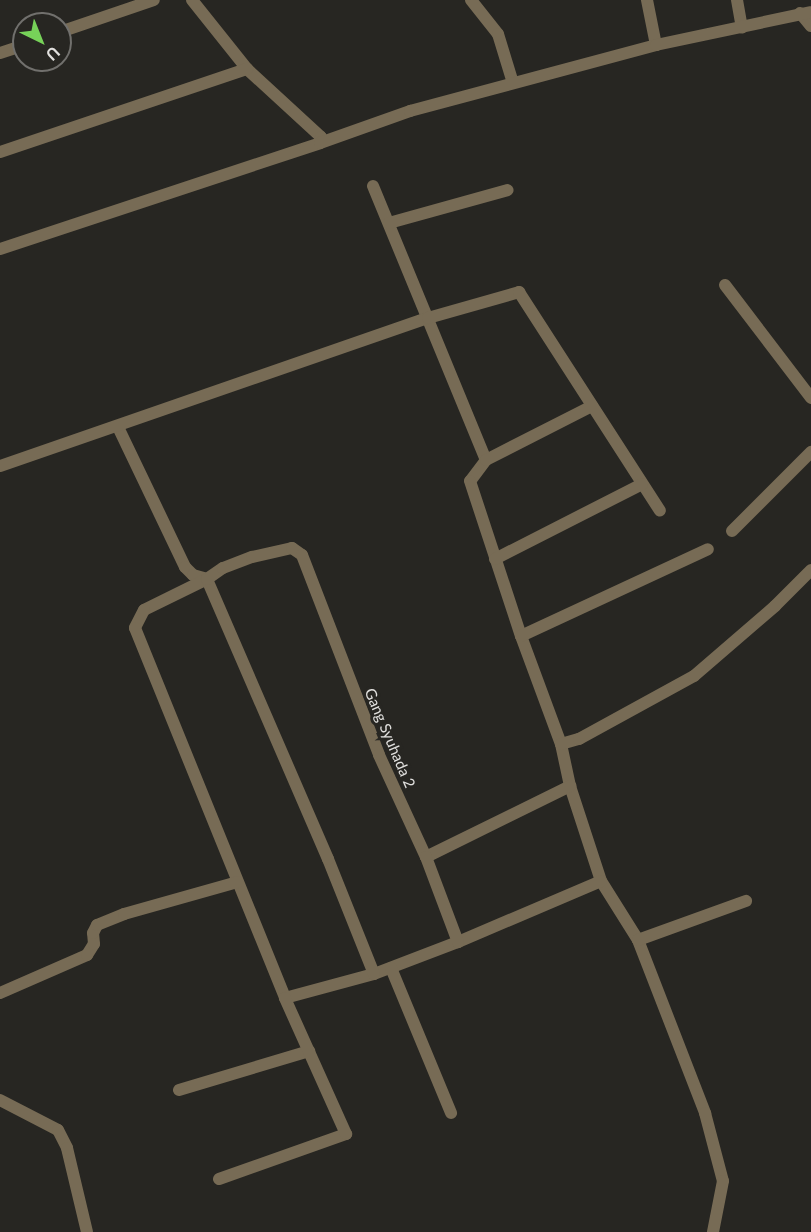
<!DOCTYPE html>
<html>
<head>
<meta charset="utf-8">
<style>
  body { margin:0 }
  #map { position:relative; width:811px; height:1232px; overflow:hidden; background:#272622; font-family:Lato,sans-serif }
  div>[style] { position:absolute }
  .minor>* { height:12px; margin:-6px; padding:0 6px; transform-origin:6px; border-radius:6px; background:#776b55 }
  span { translate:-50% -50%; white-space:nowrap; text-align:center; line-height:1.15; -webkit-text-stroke:6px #272622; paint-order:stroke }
  .street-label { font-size:15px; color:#e1e0de }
  .north { position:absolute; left:12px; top:12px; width:60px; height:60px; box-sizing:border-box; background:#272622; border:2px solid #71706d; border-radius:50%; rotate:137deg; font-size:16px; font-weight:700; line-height:24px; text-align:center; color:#e1e0de }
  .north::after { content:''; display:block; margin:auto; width:21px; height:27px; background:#77d259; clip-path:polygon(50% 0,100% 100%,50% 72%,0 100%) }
</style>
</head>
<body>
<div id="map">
  <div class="minor">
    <div style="left:192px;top:0;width:88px;rotate:51.4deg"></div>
    <div style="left:247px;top:69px;width:100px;rotate:42.6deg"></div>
    <div style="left:321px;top:137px;width:6px;rotate:99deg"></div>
    <div style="left:471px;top:0;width:43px;rotate:51.5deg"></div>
    <div style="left:498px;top:34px;width:51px;rotate:73deg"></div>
    <div style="left:647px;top:0;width:46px;rotate:78.7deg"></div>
    <div style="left:737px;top:0;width:28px;rotate:80deg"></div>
    <div style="left:800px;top:13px;width:17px;rotate:50deg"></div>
    <div style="left:60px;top:32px;width:99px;rotate:-18.8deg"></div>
    <div style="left:0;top:53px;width:25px;rotate:-18deg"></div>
    <div style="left:0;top:152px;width:261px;rotate:-18.6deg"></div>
    <div style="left:373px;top:186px;width:296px;rotate:67.6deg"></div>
    <div style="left:486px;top:460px;width:26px;rotate:127deg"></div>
    <div style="left:470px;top:481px;width:163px;rotate:71.8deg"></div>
    <div style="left:521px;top:636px;width:115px;rotate:69.7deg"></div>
    <div style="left:561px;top:744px;width:43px;rotate:77.9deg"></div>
    <div style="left:570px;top:786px;width:100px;rotate:71.9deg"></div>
    <div style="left:601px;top:881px;width:70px;rotate:57.9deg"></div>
    <div style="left:638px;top:940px;width:186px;rotate:68.8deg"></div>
    <div style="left:705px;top:1113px;width:70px;rotate:75.2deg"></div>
    <div style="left:723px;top:1181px;width:52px;rotate:101.1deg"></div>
    <div style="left:389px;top:223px;width:123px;rotate:-15.5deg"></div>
    <div style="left:0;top:249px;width:337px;rotate:-18.3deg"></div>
    <div style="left:320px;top:143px;width:96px;rotate:-19.6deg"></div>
    <div style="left:410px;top:111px;width:255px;rotate:-15deg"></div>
    <div style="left:656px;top:45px;width:158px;rotate:-12deg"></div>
    <div style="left:725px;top:285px;width:142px;rotate:52.7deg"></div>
    <div style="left:118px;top:427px;width:155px;rotate:64.4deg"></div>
    <div style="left:185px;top:567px;width:11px;rotate:45deg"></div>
    <div style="left:193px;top:575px;width:15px;rotate:16deg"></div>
    <div style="left:207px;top:579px;width:70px;rotate:153.8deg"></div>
    <div style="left:144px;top:610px;width:20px;rotate:117deg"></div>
    <div style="left:135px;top:628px;width:399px;rotate:67.9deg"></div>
    <div style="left:285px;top:998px;width:92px;rotate:-15.1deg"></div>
    <div style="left:374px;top:974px;width:90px;rotate:-20.9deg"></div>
    <div style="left:458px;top:942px;width:155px;rotate:-23.1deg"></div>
    <div style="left:486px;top:460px;width:119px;rotate:-27deg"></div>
    <div style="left:0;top:466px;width:453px;rotate:-19.1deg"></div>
    <div style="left:428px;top:318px;width:95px;rotate:-15.9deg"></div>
    <div style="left:519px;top:292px;width:260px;rotate:57.2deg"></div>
    <div style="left:732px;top:531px;width:112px;rotate:-45deg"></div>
    <div style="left:495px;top:559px;width:165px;rotate:-27deg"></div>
    <div style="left:521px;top:636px;width:206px;rotate:-24.9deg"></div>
    <div style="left:561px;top:744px;width:19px;rotate:-16deg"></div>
    <div style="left:579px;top:739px;width:131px;rotate:-28.7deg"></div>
    <div style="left:694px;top:676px;width:107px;rotate:-40.8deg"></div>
    <div style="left:775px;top:606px;width:51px;rotate:-45deg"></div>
    <div style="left:426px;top:857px;width:161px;rotate:-26.2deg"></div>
    <div style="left:638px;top:940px;width:115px;rotate:-19.9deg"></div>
    <div style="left:391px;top:968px;width:157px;rotate:67.5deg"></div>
    <div style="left:374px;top:974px;width:124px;rotate:-111.8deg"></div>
    <div style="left:328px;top:859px;width:305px;rotate:-113.4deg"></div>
    <div style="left:207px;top:579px;width:19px;rotate:-35deg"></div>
    <div style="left:223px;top:568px;width:31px;rotate:-21deg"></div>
    <div style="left:252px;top:557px;width:41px;rotate:-12.7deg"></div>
    <div style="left:292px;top:548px;width:12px;rotate:35deg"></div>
    <div style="left:302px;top:555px;width:214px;rotate:68.9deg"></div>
    <div style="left:379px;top:755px;width:112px;rotate:65.3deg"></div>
    <div style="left:426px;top:857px;width:91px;rotate:69.4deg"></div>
    <div style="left:0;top:993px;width:95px;rotate:-23.6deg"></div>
    <div style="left:87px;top:955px;width:13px;rotate:-58deg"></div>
    <div style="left:94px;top:944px;width:11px;rotate:-95deg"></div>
    <div style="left:93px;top:933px;width:9px;rotate:-63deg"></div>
    <div style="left:97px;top:925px;width:29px;rotate:-22deg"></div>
    <div style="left:124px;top:914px;width:118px;rotate:-15.7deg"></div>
    <div style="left:179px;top:1090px;width:136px;rotate:-16.7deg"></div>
    <div style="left:0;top:1100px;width:65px;rotate:27.3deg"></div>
    <div style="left:58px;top:1130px;width:20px;rotate:63deg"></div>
    <div style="left:67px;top:1148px;width:86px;rotate:76.6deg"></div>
    <div style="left:219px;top:1179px;width:135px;rotate:-19.5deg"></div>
    <div style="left:346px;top:1134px;width:149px;rotate:-114.2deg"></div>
  </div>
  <div class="street-label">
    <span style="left:390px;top:738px;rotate:67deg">Gang Syuhada 2</span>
  </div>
  <div class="north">U</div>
</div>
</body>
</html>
